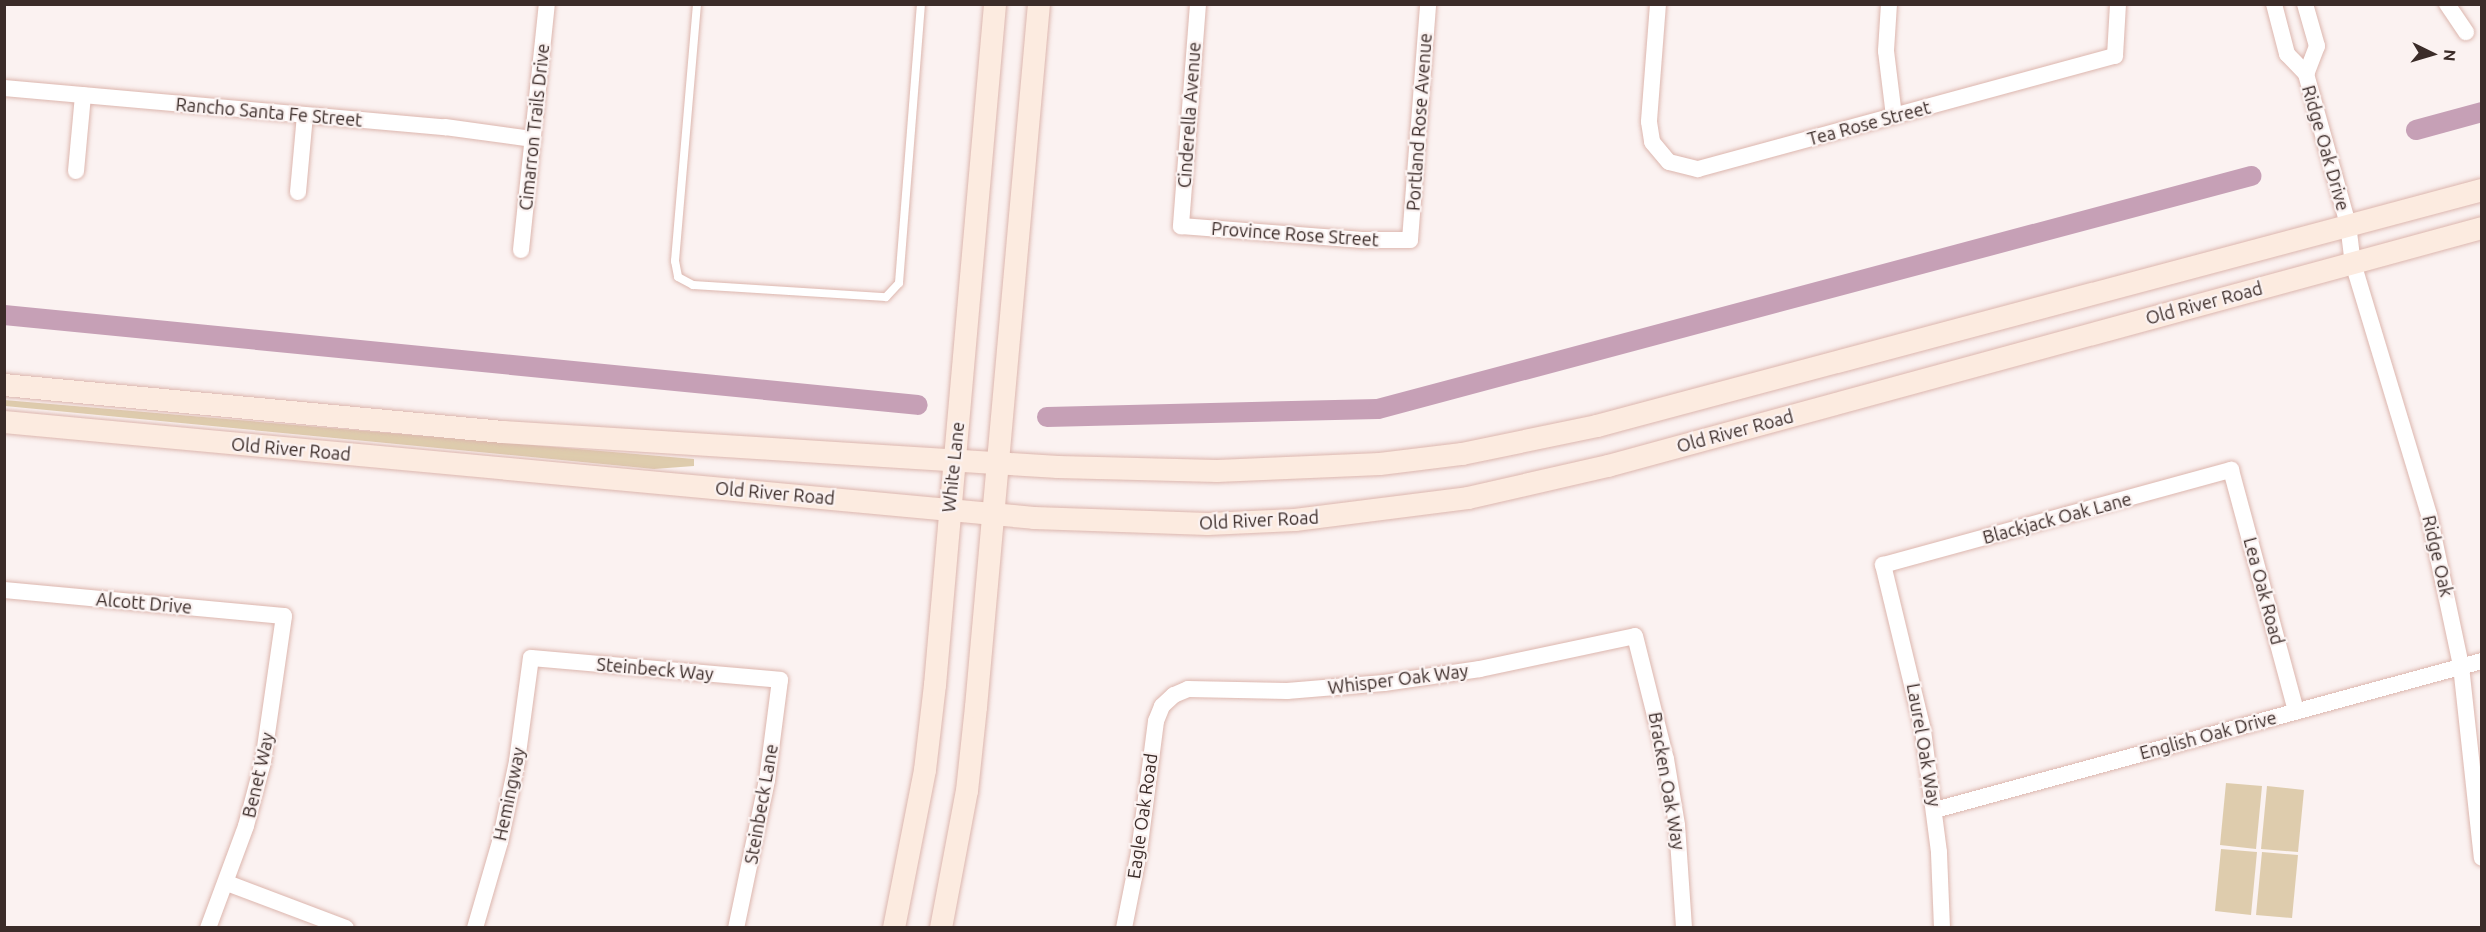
<!DOCTYPE html>
<html>
<head>
<meta charset="utf-8">
<style>
  body { margin:0 }
  #map { position:relative; width:2486px; height:932px; overflow:hidden; background:#fbf2f1; font-family:Ubuntu,sans-serif }
  div>[style] { position:absolute }
  .green>* { inset:0; background:#deccad }
  .canal>* { height:20px; margin:-10px; padding:0 10px; transform-origin:10px; border-radius:10px; background:#c6a0b6 }
  .roads { filter:drop-shadow(0 0 2px #dcb6ae) drop-shadow(0 0 2px #dcb6ae) }
  .lane>* { height:8px; margin:-4px; padding:0 4px; transform-origin:4px; border-radius:4px; background:#fff }
  .street>* { height:16px; margin:-8px; padding:0 8px; transform-origin:8px; border-radius:8px; background:#fff }
  .secondary>* { height:22px; margin:-11px; padding:0 11px; transform-origin:11px; border-radius:11px; background:#fcebe0 }
  span { translate:-50% -50%; white-space:nowrap; text-align:center; line-height:1.15; -webkit-text-stroke:4.5px #fbf2f1; paint-order:stroke }
  .street-label { font-size:18px; color:#3b2c29 }
  .frame { position:absolute; inset:0; border:6px solid #3b2c29; pointer-events:none }
  .north { position:absolute; left:2402px; top:24px; width:60px; height:60px; -webkit-text-stroke:4px #fbf2f1; paint-order:stroke; rotate:95deg; font-size:16px; font-weight:700; line-height:24px; text-align:center; color:#3b2c29 }
  .north::after { content:''; display:block; margin:auto; width:21px; height:27px; background:#3b2c29; clip-path:polygon(50% 0,100% 100%,50% 72%,0 100%) }
</style>
</head>
<body>
<div id="map">
  <div class="green">
    <div style="clip-path:polygon(4px 400px,694px 459px,694px 466px,654px 469px,5px 406px)"></div>
    <div style="clip-path:polygon(2226px 783px,2262px 786px,2256px 849px,2220px 845px)"></div>
    <div style="clip-path:polygon(2267px 786px,2304px 790px,2298px 852px,2261px 849px)"></div>
    <div style="clip-path:polygon(2221px 849px,2257px 852px,2251px 915px,2215px 911px)"></div>
    <div style="clip-path:polygon(2262px 852px,2298px 855px,2292px 918px,2256px 915px)"></div>
  </div>
  <div class="canal">
    <div style="left:2416px;top:130px;width:68px;rotate:-15.3deg"></div>
    <div style="left:4px;top:315px;width:918px;rotate:5.62deg"></div>
    <div style="left:1047px;top:417px;width:331px;rotate:-1.4deg"></div>
    <div style="left:1378px;top:409px;width:904px;rotate:-14.94deg"></div>
  </div>
  <div class="roads">
    <div class="lane">
      <div style="left:697px;top:4px;width:258px;rotate:94.9deg"></div>
      <div style="left:675px;top:261px;width:16px;rotate:79deg"></div>
      <div style="left:678px;top:277px;width:17px;rotate:28deg"></div>
      <div style="left:693px;top:285px;width:193px;rotate:3.6deg"></div>
      <div style="left:886px;top:297px;width:19px;rotate:-47deg"></div>
      <div style="left:899px;top:283px;width:280px;rotate:-85.5deg"></div>
    </div>
    <div class="street">
      <div style="left:1198px;top:4px;width:223px;rotate:94.4deg"></div>
      <div style="left:1181px;top:226px;width:185px;rotate:4.4deg"></div>
      <div style="left:1365px;top:240px;width:45px"></div>
      <div style="left:1410px;top:240px;width:237px;rotate:-85.6deg"></div>
      <div style="left:1658px;top:4px;width:118px;rotate:94.4deg"></div>
      <div style="left:1649px;top:122px;width:20px;rotate:81deg"></div>
      <div style="left:1652px;top:142px;width:26px;rotate:50deg"></div>
      <div style="left:1669px;top:162px;width:30px;rotate:14deg"></div>
      <div style="left:1698px;top:169px;width:432px;rotate:-15.2deg"></div>
      <div style="left:2115px;top:56px;width:52px;rotate:-86.7deg"></div>
      <div style="left:1889px;top:4px;width:47px;rotate:93.7deg"></div>
      <div style="left:1886px;top:51px;width:65px;rotate:83deg"></div>
      <div style="left:2274px;top:4px;width:52px;rotate:75.4deg"></div>
      <div style="left:2287px;top:54px;width:28px;rotate:46deg"></div>
      <div style="left:2306px;top:74px;width:156px;rotate:74.4deg"></div>
      <div style="left:2348px;top:224px;width:39px;rotate:83deg"></div>
      <div style="left:2353px;top:263px;width:263px;rotate:73.2deg"></div>
      <div style="left:2429px;top:515px;width:154px;rotate:78deg"></div>
      <div style="left:2461px;top:666px;width:193px;rotate:83.8deg"></div>
      <div style="left:2305px;top:4px;width:44px;rotate:74.1deg"></div>
      <div style="left:2317px;top:46px;width:30px;rotate:111deg"></div>
      <div style="left:2447px;top:4px;width:34px;rotate:56deg"></div>
      <div style="left:4px;top:88px;width:443px;rotate:5.1deg"></div>
      <div style="left:445px;top:127px;width:89px;rotate:7.8deg"></div>
      <div style="left:76px;top:171px;width:76px;rotate:-84.7deg"></div>
      <div style="left:298px;top:192px;width:77px;rotate:-84.8deg"></div>
      <div style="left:521px;top:250px;width:247px;rotate:-84deg"></div>
      <div style="left:4px;top:590px;width:281px;rotate:5.3deg"></div>
      <div style="left:284px;top:616px;width:148px;rotate:98.2deg"></div>
      <div style="left:263px;top:762px;width:66px;rotate:104.9deg"></div>
      <div style="left:246px;top:826px;width:109px;rotate:110.4deg"></div>
      <div style="left:1935px;top:810px;width:567px;rotate:-15.24deg"></div>
      <div style="left:227px;top:883px;width:127px;rotate:20.7deg"></div>
      <div style="left:475px;top:928px;width:90px;rotate:-73.8deg"></div>
      <div style="left:500px;top:842px;width:83px;rotate:-78.1deg"></div>
      <div style="left:517px;top:761px;width:104px;rotate:-82.3deg"></div>
      <div style="left:531px;top:658px;width:250px;rotate:5deg"></div>
      <div style="left:780px;top:680px;width:101px;rotate:97.4deg"></div>
      <div style="left:767px;top:780px;width:151px;rotate:101.8deg"></div>
      <div style="left:1124px;top:928px;width:77px;rotate:-78.8deg"></div>
      <div style="left:1139px;top:852px;width:132px;rotate:-82.6deg"></div>
      <div style="left:1156px;top:721px;width:16px;rotate:-68deg"></div>
      <div style="left:1162px;top:706px;width:16px;rotate:-43deg"></div>
      <div style="left:1174px;top:695px;width:15px;rotate:-23deg"></div>
      <div style="left:1188px;top:689px;width:99px;rotate:1.2deg"></div>
      <div style="left:1287px;top:691px;width:97px;rotate:-4.7deg"></div>
      <div style="left:1384px;top:683px;width:97px;rotate:-8.3deg"></div>
      <div style="left:1480px;top:669px;width:158px;rotate:-12deg"></div>
      <div style="left:1635px;top:636px;width:127px;rotate:75.9deg"></div>
      <div style="left:1666px;top:759px;width:67px;rotate:80.5deg"></div>
      <div style="left:1677px;top:825px;width:103px;rotate:86.1deg"></div>
      <div style="left:1942px;top:928px;width:76px;rotate:-92.3deg"></div>
      <div style="left:1939px;top:852px;width:123px;rotate:-97.5deg"></div>
      <div style="left:1923px;top:730px;width:170px;rotate:-103.6deg"></div>
      <div style="left:1883px;top:565px;width:361px;rotate:-15.3deg"></div>
      <div style="left:2231px;top:470px;width:250px;rotate:74.9deg"></div>
    </div>
    <div class="secondary">
      <div style="left:4px;top:385px;width:501px;rotate:5.38deg"></div>
      <div style="left:503px;top:432px;width:556px;rotate:3.61deg"></div>
      <div style="left:1058px;top:467px;width:159px;rotate:1.4deg"></div>
      <div style="left:1217px;top:471px;width:163px;rotate:-2.5deg"></div>
      <div style="left:1380px;top:464px;width:83px;rotate:-7deg"></div>
      <div style="left:1462px;top:454px;width:138px;rotate:-11.7deg"></div>
      <div style="left:1597px;top:426px;width:916px;rotate:-14.93deg"></div>
      <div style="left:4px;top:422px;width:1034px;rotate:5.32deg"></div>
      <div style="left:1034px;top:518px;width:174px;rotate:2deg"></div>
      <div style="left:1208px;top:524px;width:87px;rotate:-2.6deg"></div>
      <div style="left:1295px;top:520px;width:174px;rotate:-7.2deg"></div>
      <div style="left:1468px;top:498px;width:144px;rotate:-12.9deg"></div>
      <div style="left:1608px;top:466px;width:906px;rotate:-15.23deg"></div>
      <div style="left:894px;top:928px;width:161px;rotate:-78.9deg"></div>
      <div style="left:925px;top:770px;width:86px;rotate:-83.3deg"></div>
      <div style="left:935px;top:685px;width:684px;rotate:-84.96deg"></div>
      <div style="left:941px;top:928px;width:139px;rotate:-79.3deg"></div>
      <div style="left:967px;top:791px;width:84px;rotate:-83.9deg"></div>
      <div style="left:976px;top:707px;width:706px;rotate:-84.88deg"></div>
    </div>
  </div>
  <div class="street-label">
    <span style="left:269px;top:112px;rotate:5deg">Rancho Santa Fe Street</span>
    <span style="left:1189px;top:115px;rotate:-86deg">Cinderella Avenue</span>
    <span style="left:1419px;top:122px;rotate:-86deg">Portland Rose Avenue</span>
    <span style="left:1869px;top:123px;rotate:-15deg">Tea Rose Street</span>
    <span style="left:534px;top:127px;rotate:-84deg">Cimarron Trails Drive</span>
    <span style="left:2326px;top:148px;rotate:74deg">Ridge Oak Drive</span>
    <span style="left:1295px;top:234px;rotate:4deg">Province Rose Street</span>
    <span style="left:2204px;top:303px;rotate:-15deg">Old River Road</span>
    <span style="left:1735px;top:431px;rotate:-15deg">Old River Road</span>
    <span style="left:291px;top:449px;rotate:5deg">Old River Road</span>
    <span style="left:953px;top:467px;rotate:-84deg">White Lane</span>
    <span style="left:775px;top:493px;rotate:5deg">Old River Road</span>
    <span style="left:2057px;top:518px;rotate:-15deg">Blackjack Oak Lane</span>
    <span style="left:1259px;top:520px;rotate:-3deg">Old River Road</span>
    <span style="left:2438px;top:556px;rotate:77deg">Ridge Oak</span>
    <span style="left:2264px;top:591px;rotate:75deg">Lea Oak Road</span>
    <span style="left:144px;top:603px;rotate:5deg">Alcott Drive</span>
    <span style="left:655px;top:669px;rotate:5deg">Steinbeck Way</span>
    <span style="left:1398px;top:679px;rotate:-7deg">Whisper Oak Way</span>
    <span style="left:2208px;top:735px;rotate:-15deg">English Oak Drive</span>
    <span style="left:1924px;top:745px;rotate:80deg">Laurel Oak Way</span>
    <span style="left:258px;top:775px;rotate:-77deg">Benet Way</span>
    <span style="left:1667px;top:781px;rotate:80deg">Bracken Oak Way</span>
    <span style="left:509px;top:794px;rotate:-78deg">Hemingway</span>
    <span style="left:761px;top:804px;rotate:-80deg">Steinbeck Lane</span>
    <span style="left:1142px;top:816px;rotate:-82deg">Eagle Oak Road</span>
  </div>
  <div class="frame"></div>
  <div class="north">N</div>
</div>
</body>
</html>
